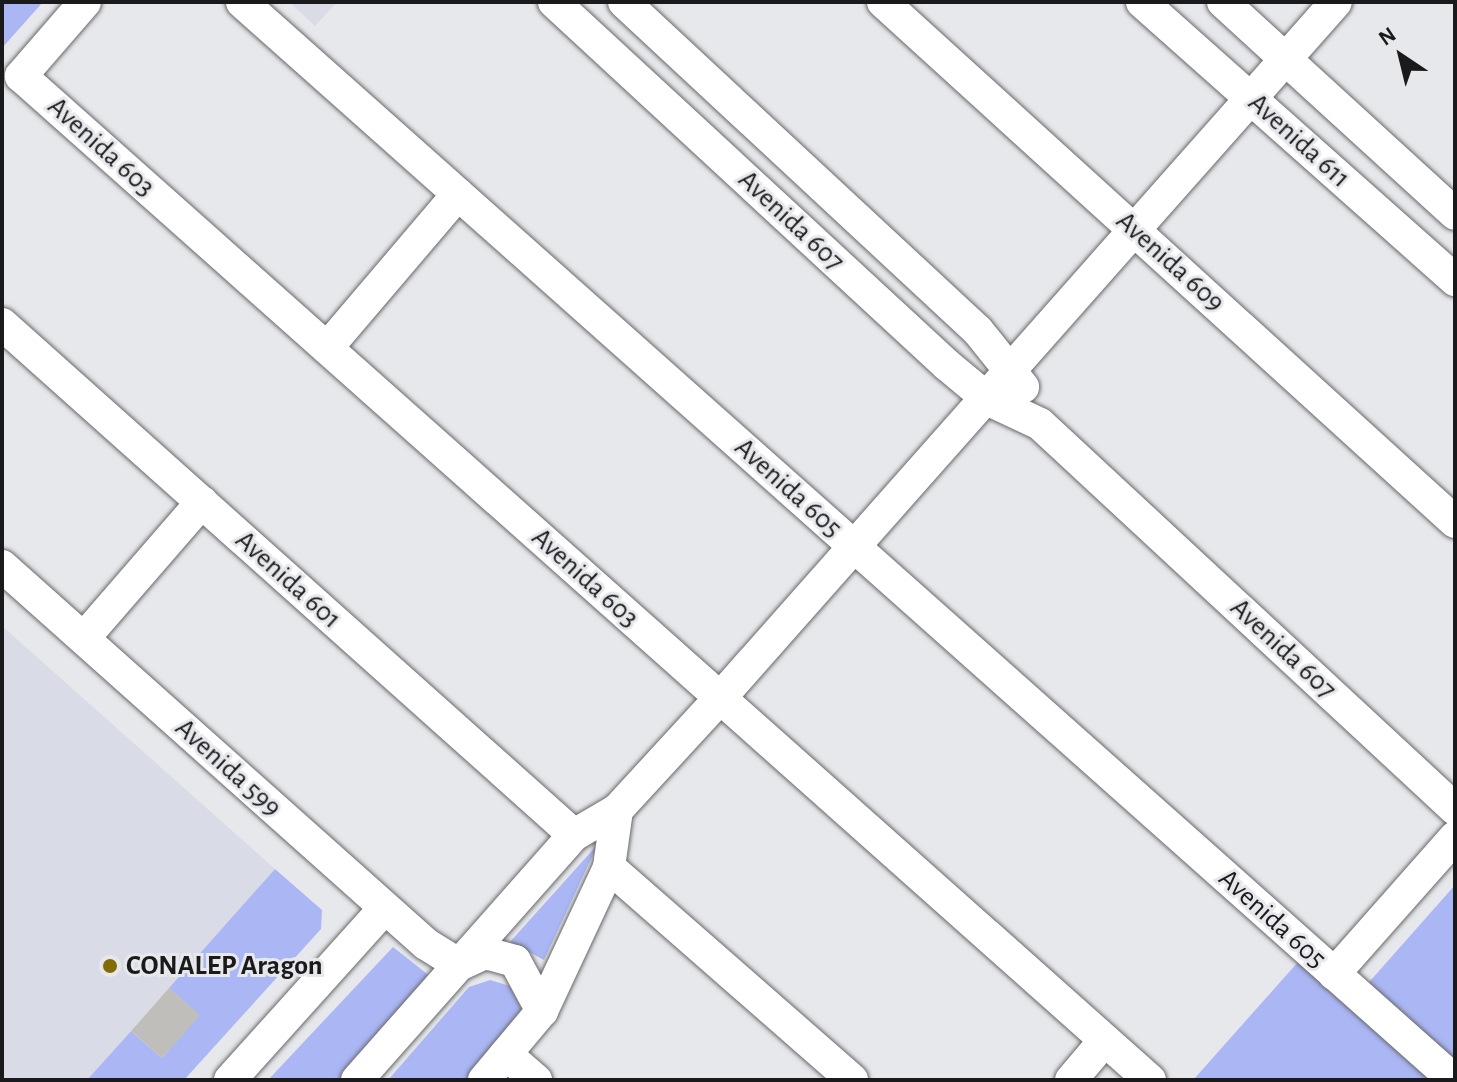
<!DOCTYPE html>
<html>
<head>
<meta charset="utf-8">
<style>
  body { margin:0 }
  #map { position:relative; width:1457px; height:1082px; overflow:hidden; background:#e7e8eb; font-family:"Alegreya Sans",sans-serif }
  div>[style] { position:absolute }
  .built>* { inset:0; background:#d9dce7 }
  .green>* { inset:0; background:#abb7f4 }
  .building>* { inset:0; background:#bfbeba }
  .roads { filter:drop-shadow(0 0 2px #67686b) drop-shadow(0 0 2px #67686b) }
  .minor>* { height:32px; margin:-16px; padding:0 16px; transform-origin:16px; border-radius:16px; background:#fff }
  .dots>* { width:22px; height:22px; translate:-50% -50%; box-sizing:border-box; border:4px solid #e7e8eb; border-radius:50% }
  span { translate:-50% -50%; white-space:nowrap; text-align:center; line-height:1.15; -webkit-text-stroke:6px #e7e8eb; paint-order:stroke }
  .street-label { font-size:28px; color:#1a1a1c }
  .poi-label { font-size:28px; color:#1a1a1c; font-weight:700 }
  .left { translate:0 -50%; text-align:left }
  .frame { position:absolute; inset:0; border:4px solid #1a1a1c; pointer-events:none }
  .north { position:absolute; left:1361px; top:16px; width:80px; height:80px; -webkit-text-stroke:6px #e7e8eb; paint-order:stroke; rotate:325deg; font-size:22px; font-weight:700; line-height:32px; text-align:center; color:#1a1a1c }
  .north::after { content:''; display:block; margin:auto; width:28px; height:36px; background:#1a1a1c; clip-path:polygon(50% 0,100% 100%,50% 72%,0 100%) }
</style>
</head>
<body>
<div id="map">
  <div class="built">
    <div style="clip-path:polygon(289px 2px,337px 2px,315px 26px)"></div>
    <div style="clip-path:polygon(2px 626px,275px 869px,87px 1080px,2px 1080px)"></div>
  </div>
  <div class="green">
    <div style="clip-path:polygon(2px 2px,43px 2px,2px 48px)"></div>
    <div style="clip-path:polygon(598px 844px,544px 960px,510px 942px)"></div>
    <div style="clip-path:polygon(275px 869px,322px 910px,321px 929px,184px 1080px,87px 1080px,131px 1031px,162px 1058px,199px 1015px,169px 988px)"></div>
    <div style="clip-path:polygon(1455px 885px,1455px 1080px,1194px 1079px,1298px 962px,1348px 1006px)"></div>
    <div style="clip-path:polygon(393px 947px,436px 981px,347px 1080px,268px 1080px)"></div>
    <div style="clip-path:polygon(490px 980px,510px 986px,521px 1008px,518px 1029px,473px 1080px,388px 1080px,469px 987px)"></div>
  </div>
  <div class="building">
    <div style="clip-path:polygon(169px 988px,200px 1015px,162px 1058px,131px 1031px)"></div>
  </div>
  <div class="roads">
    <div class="minor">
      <div style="left:85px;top:2px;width:98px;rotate:130.9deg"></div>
      <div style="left:21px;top:76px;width:1511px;rotate:41.65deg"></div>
      <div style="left:242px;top:2px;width:1622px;rotate:41.65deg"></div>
      <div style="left:554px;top:2px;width:535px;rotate:42.73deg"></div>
      <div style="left:947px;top:365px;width:55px;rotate:39.8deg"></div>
      <div style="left:989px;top:400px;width:56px;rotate:25.2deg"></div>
      <div style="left:1040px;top:424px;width:566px;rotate:42.85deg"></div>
      <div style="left:624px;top:2px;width:483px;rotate:42.9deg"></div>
      <div style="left:978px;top:331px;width:72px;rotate:51.2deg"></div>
      <div style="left:883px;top:2px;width:773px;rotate:42.27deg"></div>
      <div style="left:1142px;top:2px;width:419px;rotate:41.6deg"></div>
      <div style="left:1223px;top:2px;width:314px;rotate:42.4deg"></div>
      <div style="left:2px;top:324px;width:767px;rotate:41.78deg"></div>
      <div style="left:327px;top:348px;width:202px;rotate:-49.6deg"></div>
      <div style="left:2px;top:566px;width:568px;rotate:41.72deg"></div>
      <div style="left:426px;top:944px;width:39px;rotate:32deg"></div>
      <div style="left:459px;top:965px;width:29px;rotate:-25deg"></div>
      <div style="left:485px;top:953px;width:31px;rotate:15deg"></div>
      <div style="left:515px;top:961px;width:57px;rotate:61.6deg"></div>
      <div style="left:84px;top:638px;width:180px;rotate:-49.1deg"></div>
      <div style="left:609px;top:867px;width:323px;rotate:41.2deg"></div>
      <div style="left:1334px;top:974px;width:183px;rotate:-48.5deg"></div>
      <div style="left:506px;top:1054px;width:40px;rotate:41deg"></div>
      <div style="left:230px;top:1080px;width:230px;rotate:-48deg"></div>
      <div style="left:357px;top:1080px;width:327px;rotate:-48.5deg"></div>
      <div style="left:574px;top:835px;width:50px;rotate:-30.2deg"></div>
      <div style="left:617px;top:810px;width:152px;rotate:-47.4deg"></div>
      <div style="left:720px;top:698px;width:929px;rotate:-48.49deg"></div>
      <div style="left:484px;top:1080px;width:90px;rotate:-50deg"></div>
      <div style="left:542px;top:1011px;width:159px;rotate:-65deg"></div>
      <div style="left:609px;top:867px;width:58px;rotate:-82deg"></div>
      <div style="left:1071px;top:1080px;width:52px;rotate:-49.6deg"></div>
    </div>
  </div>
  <div class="dots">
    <div style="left:110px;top:966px;background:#836b06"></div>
  </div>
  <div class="street-label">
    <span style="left:1299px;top:141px;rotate:42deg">Avenida 611</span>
    <span style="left:101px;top:147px;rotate:42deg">Avenida 603</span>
    <span style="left:791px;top:221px;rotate:43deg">Avenida 607</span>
    <span style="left:1170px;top:262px;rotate:42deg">Avenida 609</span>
    <span style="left:788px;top:488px;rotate:42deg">Avenida 605</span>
    <span style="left:585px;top:578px;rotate:42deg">Avenida 603</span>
    <span style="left:288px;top:580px;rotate:42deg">Avenida 601</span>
    <span style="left:1283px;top:649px;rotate:43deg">Avenida 607</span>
    <span style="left:228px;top:768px;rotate:42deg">Avenida 599</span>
    <span style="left:1272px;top:919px;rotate:42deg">Avenida 605</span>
  </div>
  <div class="poi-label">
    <span class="left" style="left:126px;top:966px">CONALEP Aragon</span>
  </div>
  <div class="frame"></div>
  <div class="north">N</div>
</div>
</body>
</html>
